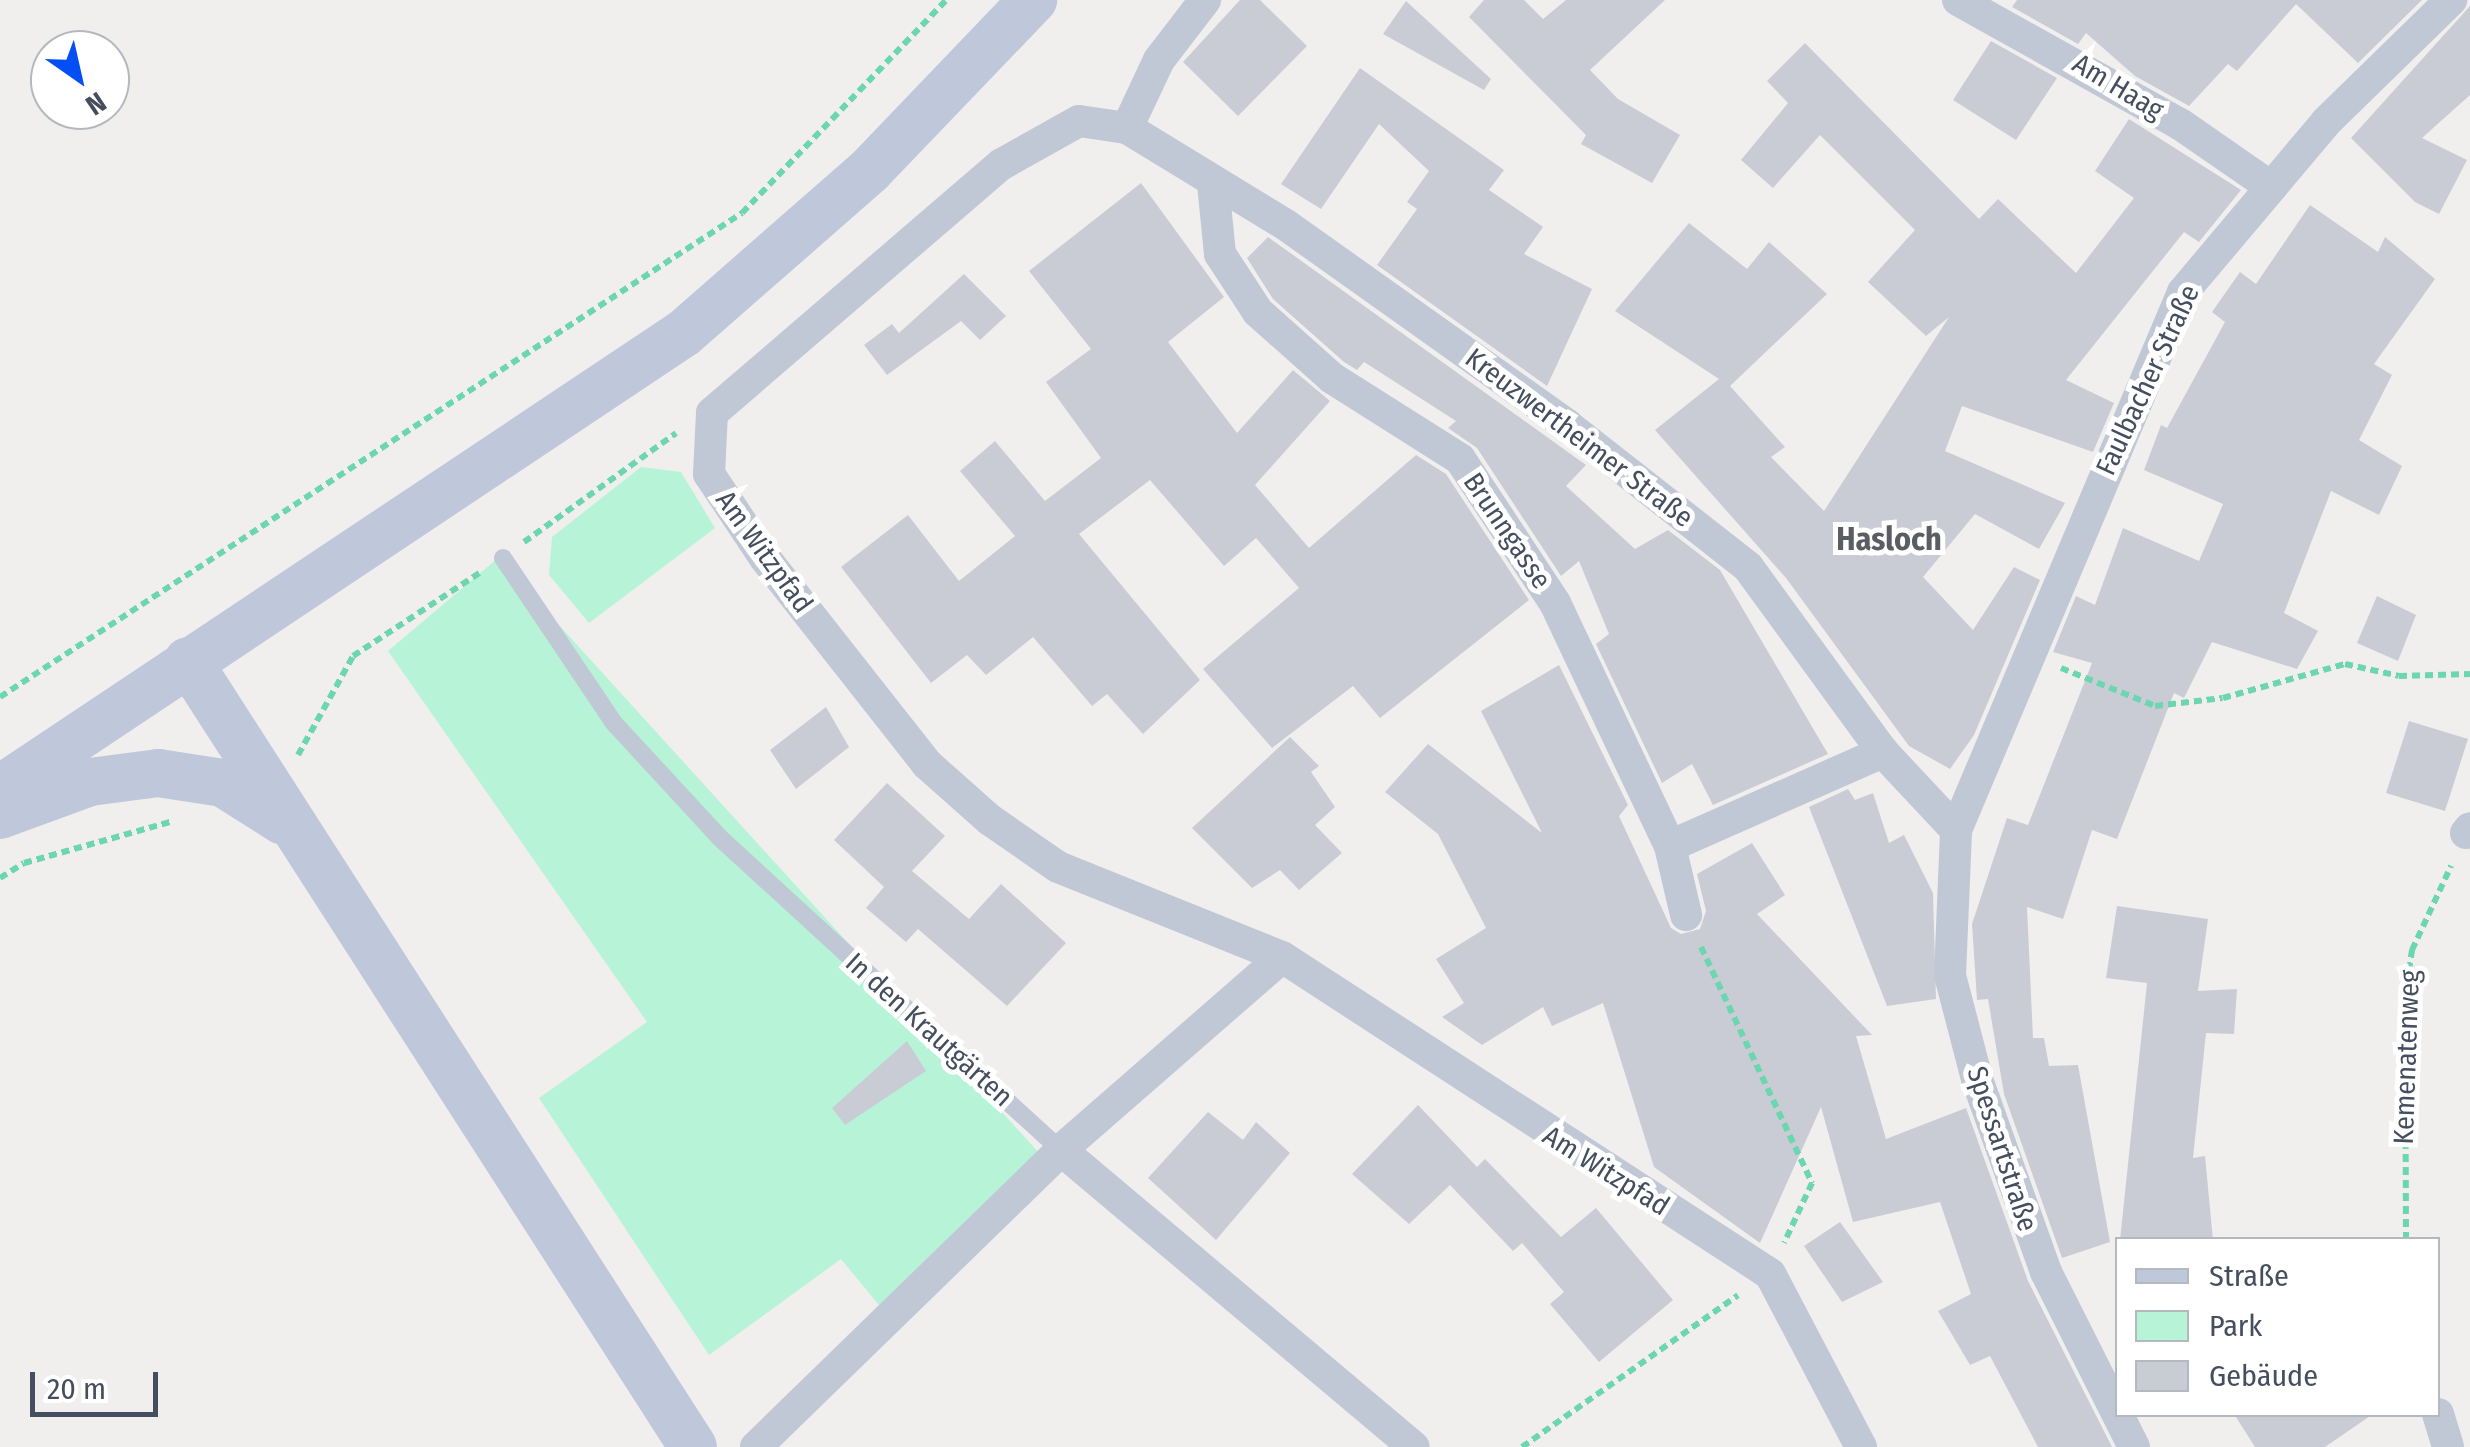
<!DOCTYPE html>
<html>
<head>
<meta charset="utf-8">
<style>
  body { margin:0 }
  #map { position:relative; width:2470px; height:1447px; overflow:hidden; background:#f1eeee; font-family:"Fira Sans Condensed",sans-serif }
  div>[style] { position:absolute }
  .green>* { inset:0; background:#b7f4d7 }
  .building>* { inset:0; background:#caccd5 }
  .path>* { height:6px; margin-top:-3px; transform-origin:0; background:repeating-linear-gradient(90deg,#6bd6af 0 8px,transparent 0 13px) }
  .service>* { height:18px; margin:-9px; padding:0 9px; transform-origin:9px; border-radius:9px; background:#c0c8d5 }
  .minor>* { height:32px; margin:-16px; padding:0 16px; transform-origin:16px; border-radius:16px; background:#c0c8d5 }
  .secondary>* { height:48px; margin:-24px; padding:0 24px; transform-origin:24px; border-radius:24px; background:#bec8da }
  span { translate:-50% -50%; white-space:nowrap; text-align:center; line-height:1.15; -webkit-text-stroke:10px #fff; paint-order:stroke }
  .street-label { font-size:28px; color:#444e5e }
  .quarter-label { font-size:32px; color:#5a5d64; font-weight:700 }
  .legend { position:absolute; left:2115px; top:1237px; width:325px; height:180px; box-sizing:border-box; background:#fff; border:2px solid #b4b8bf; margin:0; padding:12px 18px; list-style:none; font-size:30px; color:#444e5e }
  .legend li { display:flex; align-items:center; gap:20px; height:50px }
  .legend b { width:50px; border:2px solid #b4b8bf }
  .north { position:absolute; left:30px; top:30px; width:100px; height:100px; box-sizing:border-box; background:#fff; border:2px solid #b4b8bf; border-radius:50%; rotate:146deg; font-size:28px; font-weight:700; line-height:40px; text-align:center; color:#444e5e }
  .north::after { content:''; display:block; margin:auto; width:35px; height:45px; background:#044ef5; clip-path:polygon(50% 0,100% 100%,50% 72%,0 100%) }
  .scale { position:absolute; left:30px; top:1372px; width:128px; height:45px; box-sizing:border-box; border:5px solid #444e5e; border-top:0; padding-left:12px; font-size:30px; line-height:35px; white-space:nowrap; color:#444e5e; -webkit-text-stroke:8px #fff; paint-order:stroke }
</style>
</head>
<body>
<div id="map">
  <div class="green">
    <div style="clip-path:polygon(641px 467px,681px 472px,715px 528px,589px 623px,549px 575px,552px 537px)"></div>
    <div style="clip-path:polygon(498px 558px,1040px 1154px,883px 1310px,841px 1259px,709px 1355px,539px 1098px,647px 1022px,388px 651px)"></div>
  </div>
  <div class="building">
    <div style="clip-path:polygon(1240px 0,1260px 0,1307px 46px,1238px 116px,1183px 62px)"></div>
    <div style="clip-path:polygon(1484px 0,1524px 0,1543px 19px,1566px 0,1665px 0,1590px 70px,1618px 99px,1680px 135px,1652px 183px,1581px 144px,1586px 135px,1469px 17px)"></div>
    <div style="clip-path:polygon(2017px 0,2422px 0,2358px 63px,2296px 4px,2237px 71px,2228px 64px,2189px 106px,2135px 76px,2086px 33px,2078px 44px,2012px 7px)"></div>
    <div style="clip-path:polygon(1406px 1px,1491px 79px,1484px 90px,1383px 34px)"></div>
    <div style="clip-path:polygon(2470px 6px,2470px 95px,2422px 138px,2467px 160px,2439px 214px,2415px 202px,2351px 138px)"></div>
    <div style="clip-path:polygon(1991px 41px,2057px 78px,2016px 140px,1953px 100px)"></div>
    <div style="clip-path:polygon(1805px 43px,1979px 219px,1998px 199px,2076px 273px,2134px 198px,2095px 171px,2129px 119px,2241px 190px,2199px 242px,2184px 232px,2066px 380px,2114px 403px,2093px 452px,1962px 406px,1945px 451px,2065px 503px,2039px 549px,1975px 514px,1923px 577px,1973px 630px,2014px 567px,2040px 580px,1974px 735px,1950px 769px,1909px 746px,1786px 578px,1655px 430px,1719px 379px,1615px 311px,1689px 223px,1747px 269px,1769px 242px,1827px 294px,1730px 386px,1785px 447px,1771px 457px,1824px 511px,1949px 317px,1926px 336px,1868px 282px,1915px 230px,1820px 135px,1773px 188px,1741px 160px,1788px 103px,1767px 81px)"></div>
    <div style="clip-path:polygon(1360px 68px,1504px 170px,1489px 190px,1543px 227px,1524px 254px,1592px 289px,1547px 386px,1377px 265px,1417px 209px,1407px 202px,1429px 171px,1379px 124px,1321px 209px,1281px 184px)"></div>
    <div style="clip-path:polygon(1141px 183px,1224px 297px,1168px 342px,1237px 433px,1293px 370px,1330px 401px,1255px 485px,1309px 548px,1416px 455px,1446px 474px,1529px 600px,1380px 718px,1353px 686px,1272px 748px,1203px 669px,1299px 588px,1256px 538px,1224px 566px,1150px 480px,1079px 534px,1200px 680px,1143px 734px,1107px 694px,1092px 706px,1033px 637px,986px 675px,967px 655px,931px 683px,841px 567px,908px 515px,959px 581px,1015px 536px,960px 471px,995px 441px,1045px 501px,1101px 458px,1046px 382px,1091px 349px,1029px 271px)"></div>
    <div style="clip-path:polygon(2310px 205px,2378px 252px,2385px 237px,2435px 279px,2374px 364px,2392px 375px,2359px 440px,2402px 466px,2379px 515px,2331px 491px,2284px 613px,2318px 631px,2297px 669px,2212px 642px,2184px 698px,2174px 693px,2117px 839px,2092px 830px,2063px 919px,2027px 907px,2033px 1038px,2044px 1038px,2049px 1066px,2078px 1065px,2110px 1242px,2062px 1258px,2004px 1094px,1988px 999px,1977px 1000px,1972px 924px,2007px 818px,2028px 825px,2092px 663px,2053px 652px,2076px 596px,2095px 605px,2123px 528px,2199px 561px,2223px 504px,2144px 470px,2161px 425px,2167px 428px,2225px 322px,2212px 312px,2240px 272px,2256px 284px)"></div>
    <div style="clip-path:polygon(1268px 237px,1586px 465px,1566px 486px,1635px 549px,1668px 530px,1720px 570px,1828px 754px,1713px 805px,1692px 764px,1662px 783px,1596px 644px,1609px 634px,1579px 561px,1561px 576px,1477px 448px,1448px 428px,1456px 421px,1364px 362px,1357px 370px,1344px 362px,1273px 299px,1247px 258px)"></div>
    <div style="clip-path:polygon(964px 274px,1006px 316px,980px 340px,961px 321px,887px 375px,864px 345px,892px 324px,899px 333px)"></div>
    <div style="clip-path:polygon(2377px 596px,2416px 615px,2398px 661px,2357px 643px)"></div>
    <div style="clip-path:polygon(1559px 665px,1628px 805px,1619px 816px,1671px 928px,1681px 934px,1700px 929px,1706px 911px,1697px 874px,1752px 843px,1785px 895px,1757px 914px,1872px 1035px,1856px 1036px,1886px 1139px,1966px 1108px,2028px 1281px,2112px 1447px,2038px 1447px,1990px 1356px,1970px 1365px,1938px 1311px,1971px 1294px,1940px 1202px,1853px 1222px,1821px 1107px,1760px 1243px,1654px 1167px,1603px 1003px,1552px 1026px,1543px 1007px,1482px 1045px,1442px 1017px,1464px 1003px,1436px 959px,1486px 928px,1438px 834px,1385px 792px,1428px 744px,1542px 833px,1481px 711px)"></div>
    <div style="clip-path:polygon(826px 707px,849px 747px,796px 789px,770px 750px)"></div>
    <div style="clip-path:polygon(2409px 721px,2468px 739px,2445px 811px,2386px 793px)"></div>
    <div style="clip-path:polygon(1290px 737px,1319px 766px,1311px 772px,1335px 807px,1315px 825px,1342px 853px,1299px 890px,1280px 870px,1252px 888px,1192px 828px)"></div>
    <div style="clip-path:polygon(887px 783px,945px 836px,912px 871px,969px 919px,1001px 884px,1066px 943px,1007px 1006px,918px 929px,906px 942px,866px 908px,884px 887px,834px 840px)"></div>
    <div style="clip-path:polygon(1848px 789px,1855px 800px,1873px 793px,1889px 843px,1904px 835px,1933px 893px,1936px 999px,1887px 1006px,1809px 807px)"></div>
    <div style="clip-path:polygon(2117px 906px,2208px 919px,2198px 991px,2237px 989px,2234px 1034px,2206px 1033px,2193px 1158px,2205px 1156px,2213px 1240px,2120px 1240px,2147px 983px,2106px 978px)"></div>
    <div style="clip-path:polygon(907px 1041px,926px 1071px,845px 1125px,832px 1108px)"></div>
    <div style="clip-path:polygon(1418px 1105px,1477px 1167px,1485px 1159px,1561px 1237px,1596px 1208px,1673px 1300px,1599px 1362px,1550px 1304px,1564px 1292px,1522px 1243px,1513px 1251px,1450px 1185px,1409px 1224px,1352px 1174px)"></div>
    <div style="clip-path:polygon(1208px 1112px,1243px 1140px,1256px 1122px,1290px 1153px,1216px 1240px,1148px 1178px)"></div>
    <div style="clip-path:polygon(1840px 1222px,1883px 1282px,1842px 1302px,1804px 1246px)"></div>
    <div style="clip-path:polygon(2234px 1414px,2373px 1414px,2325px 1447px,2255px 1447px)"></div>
  </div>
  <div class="path">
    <div style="left:524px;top:542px;width:187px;rotate:-35.6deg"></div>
    <div style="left:2061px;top:668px;width:101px;rotate:22deg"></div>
    <div style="left:2155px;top:706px;width:68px;rotate:-6.7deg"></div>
    <div style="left:2223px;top:698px;width:127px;rotate:-15.6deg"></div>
    <div style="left:2345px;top:664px;width:55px;rotate:12.5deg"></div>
    <div style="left:2399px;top:676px;width:71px;rotate:-1.6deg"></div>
    <div style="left:0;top:697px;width:886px;rotate:-33.12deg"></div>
    <div style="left:742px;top:213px;width:295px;rotate:-46.2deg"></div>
    <div style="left:298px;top:755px;width:113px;rotate:-60.9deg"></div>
    <div style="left:353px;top:656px;width:153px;rotate:-33.3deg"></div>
    <div style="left:0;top:878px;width:28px;rotate:-32deg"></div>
    <div style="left:24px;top:863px;width:152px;rotate:-15.7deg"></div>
    <div style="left:1701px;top:947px;width:261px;rotate:64.8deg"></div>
    <div style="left:1812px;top:1183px;width:66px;rotate:115deg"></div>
    <div style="left:2406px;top:1240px;width:244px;rotate:-90.2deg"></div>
    <div style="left:2405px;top:996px;width:47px;rotate:-81.3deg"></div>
    <div style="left:2412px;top:950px;width:93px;rotate:-65.1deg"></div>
    <div style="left:1522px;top:1447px;width:264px;rotate:-35.1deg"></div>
  </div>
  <div class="service">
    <div style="left:503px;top:558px;width:197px;rotate:56.1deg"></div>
    <div style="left:613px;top:722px;width:156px;rotate:47.3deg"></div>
    <div style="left:719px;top:837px;width:464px;rotate:42.5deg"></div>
  </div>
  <div class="minor">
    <div style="left:1958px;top:0;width:254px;rotate:29.2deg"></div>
    <div style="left:2180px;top:124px;width:111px;rotate:34.7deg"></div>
    <div style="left:1127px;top:128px;width:75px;rotate:-64.8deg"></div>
    <div style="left:1159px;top:60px;width:76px;rotate:-52.5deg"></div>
    <div style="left:1213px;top:184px;width:70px;rotate:84.3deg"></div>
    <div style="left:1220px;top:254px;width:69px;rotate:56.8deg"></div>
    <div style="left:1258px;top:312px;width:99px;rotate:41.7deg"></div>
    <div style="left:1332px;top:378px;width:151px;rotate:32.3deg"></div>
    <div style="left:1460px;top:459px;width:173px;rotate:56.6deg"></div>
    <div style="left:1555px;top:603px;width:269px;rotate:64.7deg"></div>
    <div style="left:1670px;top:846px;width:71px;rotate:76.9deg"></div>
    <div style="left:2466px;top:833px;width:6px;rotate:-51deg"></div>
    <div style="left:1670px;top:846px;width:233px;rotate:-23.8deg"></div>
    <div style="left:1061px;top:1150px;width:461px;rotate:40.1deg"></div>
    <div style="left:2438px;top:1414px;width:34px;rotate:73deg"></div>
    <div style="left:756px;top:1447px;width:426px;rotate:-44.2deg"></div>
    <div style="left:1061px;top:1150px;width:293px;rotate:-41.1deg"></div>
    <div style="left:1861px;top:1447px;width:195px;rotate:-117.7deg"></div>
    <div style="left:1770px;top:1274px;width:582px;rotate:-146.99deg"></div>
    <div style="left:1282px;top:957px;width:241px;rotate:-158.1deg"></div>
    <div style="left:1058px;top:867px;width:83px;rotate:-145.3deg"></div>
    <div style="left:990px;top:820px;width:84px;rotate:-138.4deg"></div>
    <div style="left:927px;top:764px;width:262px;rotate:-128.2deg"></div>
    <div style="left:765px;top:558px;width:101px;rotate:-123.7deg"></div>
    <div style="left:709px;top:474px;width:61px;rotate:-87.2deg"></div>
    <div style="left:712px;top:413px;width:382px;rotate:-40.7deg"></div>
    <div style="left:1002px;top:164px;width:88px;rotate:-29.2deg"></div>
    <div style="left:1079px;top:121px;width:49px;rotate:8.3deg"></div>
    <div style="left:1127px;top:128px;width:186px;rotate:31.4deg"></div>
    <div style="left:1286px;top:225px;width:345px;rotate:35.4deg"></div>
    <div style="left:1567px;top:425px;width:230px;rotate:38.1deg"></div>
    <div style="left:1748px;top:567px;width:229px;rotate:53.9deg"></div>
    <div style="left:1883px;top:752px;width:107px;rotate:46.9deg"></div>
    <div style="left:2134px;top:1447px;width:196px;rotate:-116.7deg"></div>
    <div style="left:2046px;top:1272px;width:205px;rotate:-109.7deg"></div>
    <div style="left:1977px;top:1079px;width:107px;rotate:-104.6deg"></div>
    <div style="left:1950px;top:975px;width:145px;rotate:-87.6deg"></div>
    <div style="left:1956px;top:830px;width:584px;rotate:-67.12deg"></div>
    <div style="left:2183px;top:292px;width:222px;rotate:-49.9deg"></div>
    <div style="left:2326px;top:122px;width:175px;rotate:-44.3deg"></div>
  </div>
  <div class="secondary">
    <div style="left:188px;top:661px;width:934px;rotate:57.28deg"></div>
    <div style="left:0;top:789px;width:822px;rotate:-33.69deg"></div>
    <div style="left:684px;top:333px;width:247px;rotate:-41.2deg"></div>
    <div style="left:870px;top:170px;width:236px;rotate:-46.2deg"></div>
    <div style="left:0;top:815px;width:96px;rotate:-20.1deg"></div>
    <div style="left:90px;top:782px;width:69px;rotate:-7.5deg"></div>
    <div style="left:158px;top:773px;width:66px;rotate:8.7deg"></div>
    <div style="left:223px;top:783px;width:71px;rotate:32.3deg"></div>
  </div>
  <div class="street-label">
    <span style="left:2118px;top:87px;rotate:31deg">Am Haag</span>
    <span style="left:2148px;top:380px;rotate:-65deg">Faulbacher Straße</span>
    <span style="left:1579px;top:438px;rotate:37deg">Kreuzwertheimer Straße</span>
    <span style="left:1507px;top:531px;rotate:56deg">Brunngasse</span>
    <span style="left:764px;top:552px;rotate:54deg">Am Witzpfad</span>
    <span style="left:929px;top:1030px;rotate:42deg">In den Krautgärten</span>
    <span style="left:2407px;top:1057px;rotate:-88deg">Kemenatenweg</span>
    <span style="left:2002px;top:1149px;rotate:72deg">Spessartstraße</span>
    <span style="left:1606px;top:1171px;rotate:32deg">Am Witzpfad</span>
  </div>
  <div class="quarter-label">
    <span style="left:1889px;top:539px">Hasloch</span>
  </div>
  <ul class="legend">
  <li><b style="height:12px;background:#bec8da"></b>Straße</li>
  <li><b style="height:28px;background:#b7f4d7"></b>Park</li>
  <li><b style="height:28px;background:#caccd5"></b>Gebäude</li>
  </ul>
  <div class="north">N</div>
  <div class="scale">20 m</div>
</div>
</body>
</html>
